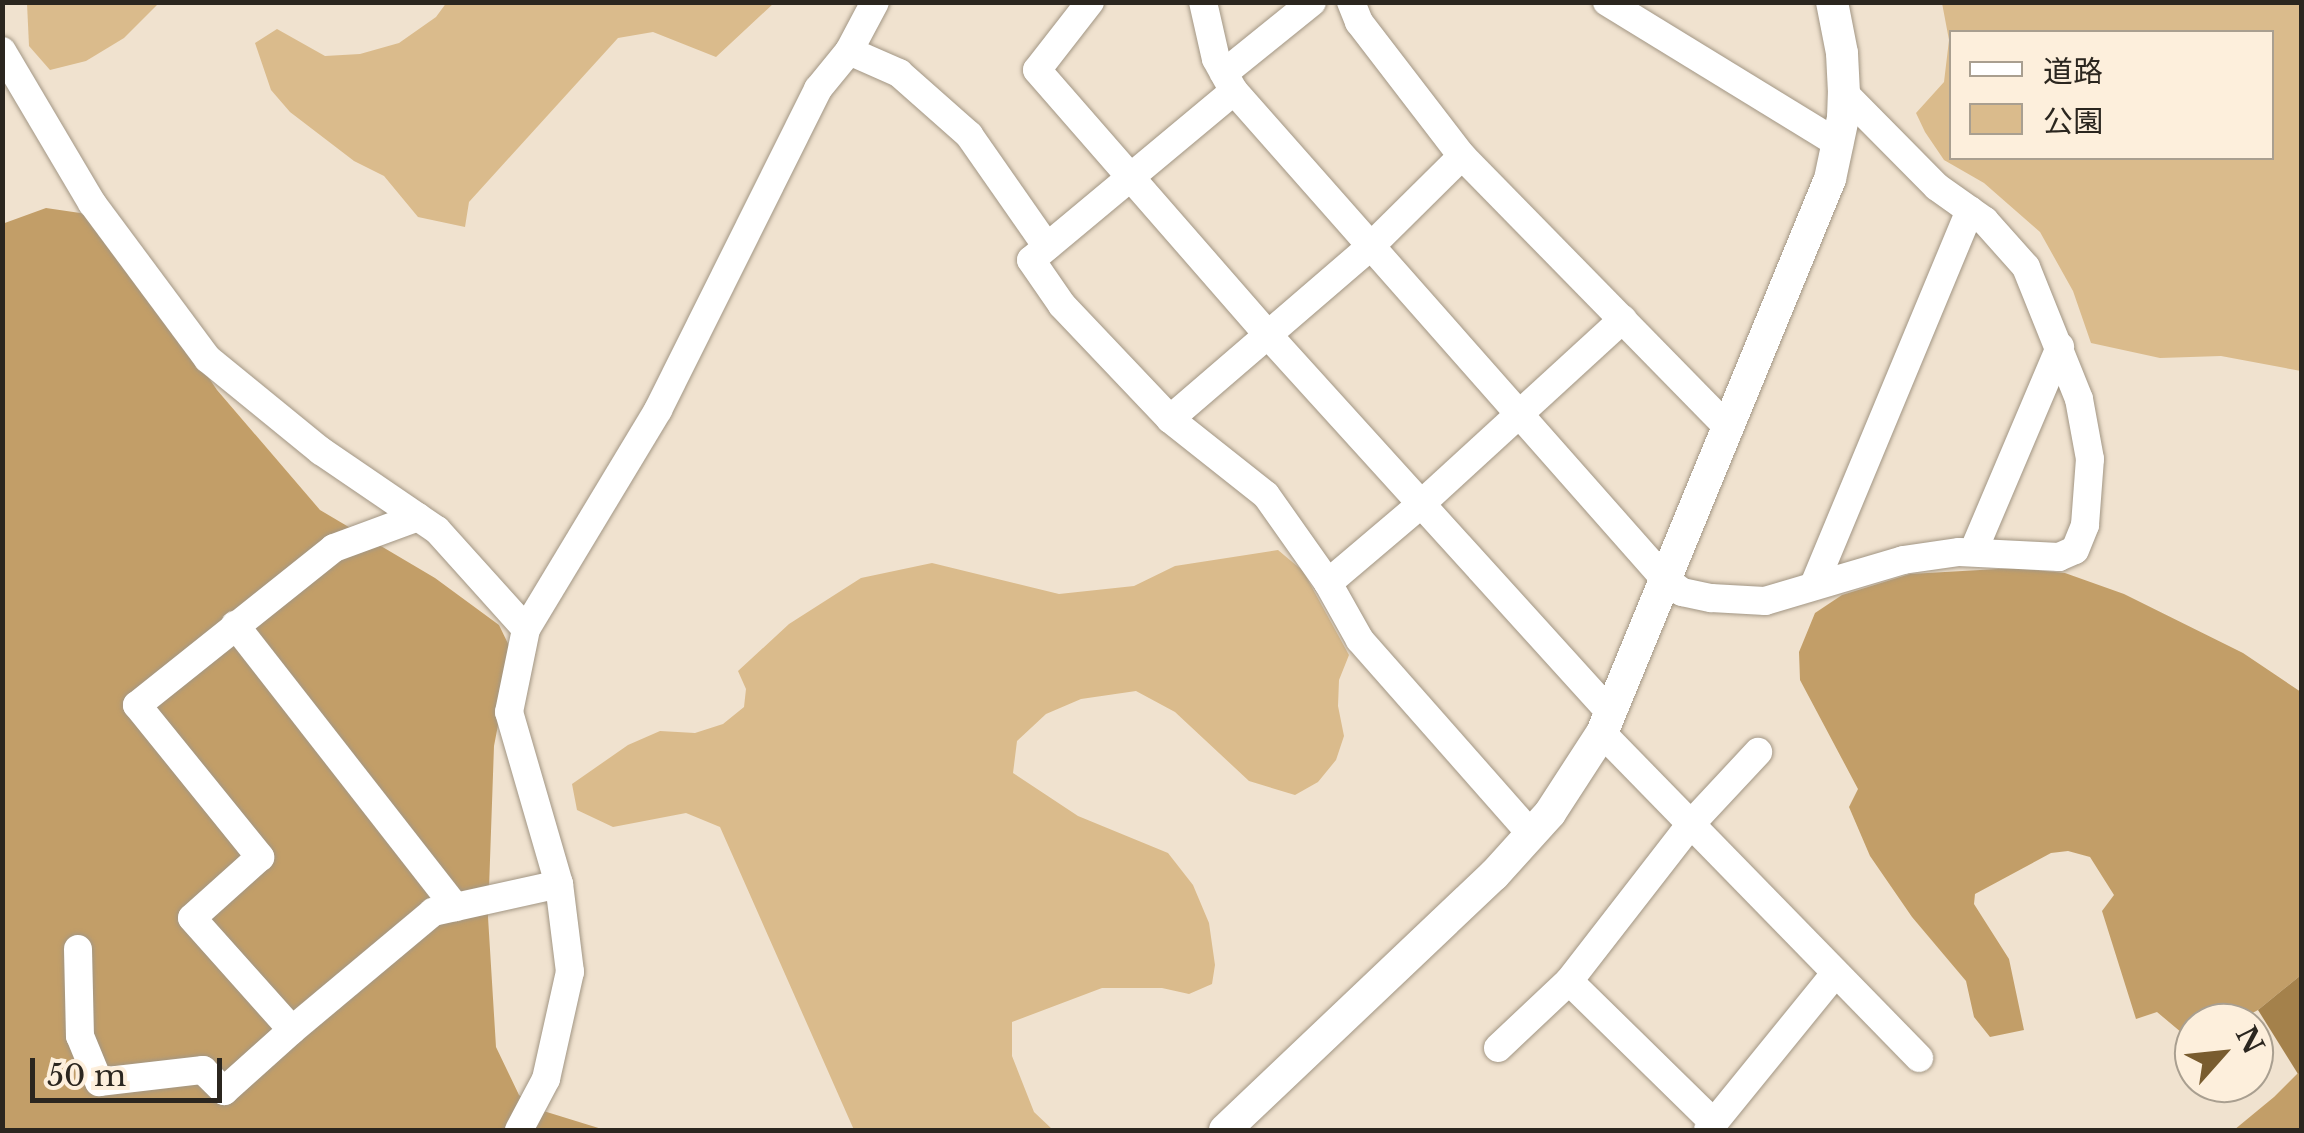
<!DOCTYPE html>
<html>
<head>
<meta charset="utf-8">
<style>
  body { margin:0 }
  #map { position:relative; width:2304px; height:1133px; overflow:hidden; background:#f0e2cf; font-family:"Libre Baskerville","Noto Sans JP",serif }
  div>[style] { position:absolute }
  .green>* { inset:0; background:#dabb8c }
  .forest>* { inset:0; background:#c29e68 }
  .water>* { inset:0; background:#a4814b }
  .roads { filter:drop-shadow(0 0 2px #a29684) drop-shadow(0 0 2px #a29684) }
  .minor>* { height:28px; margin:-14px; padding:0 14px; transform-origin:14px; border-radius:14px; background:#fff }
  .tertiary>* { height:32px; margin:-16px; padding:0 16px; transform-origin:16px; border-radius:16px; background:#fff }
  span { translate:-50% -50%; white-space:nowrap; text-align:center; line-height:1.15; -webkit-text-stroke:8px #fdefdc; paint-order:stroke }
  .frame { position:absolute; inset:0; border:5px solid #2b261f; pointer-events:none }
  .legend { position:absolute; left:1949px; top:30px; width:325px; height:130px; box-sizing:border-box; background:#fdefdc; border:2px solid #a99f90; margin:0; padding:12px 18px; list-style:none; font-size:30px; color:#2b261f }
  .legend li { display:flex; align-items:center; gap:20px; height:50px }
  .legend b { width:50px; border:2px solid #a99f90 }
  .north { position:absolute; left:2174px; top:1003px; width:100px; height:100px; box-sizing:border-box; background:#fdefdc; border:2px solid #a99f90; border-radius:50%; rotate:63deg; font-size:28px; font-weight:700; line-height:40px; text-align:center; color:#2b261f }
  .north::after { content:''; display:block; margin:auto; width:35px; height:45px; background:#795c2f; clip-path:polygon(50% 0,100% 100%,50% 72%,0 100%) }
  .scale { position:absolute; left:30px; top:1058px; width:192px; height:45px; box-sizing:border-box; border:5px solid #2b261f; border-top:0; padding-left:12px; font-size:30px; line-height:35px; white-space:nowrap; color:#2b261f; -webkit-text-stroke:8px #fdefdc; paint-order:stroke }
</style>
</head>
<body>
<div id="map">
  <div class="green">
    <div style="clip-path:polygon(447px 2px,774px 2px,774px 3px,716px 57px,653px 32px,618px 38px,469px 202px,465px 227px,418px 217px,384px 176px,354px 161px,290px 112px,271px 90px,255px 43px,277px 29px,325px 56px,360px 54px,399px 43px,436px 17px)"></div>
    <div style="clip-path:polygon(27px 3px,27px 2px,159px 3px,124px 38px,86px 61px,50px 70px,29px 46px)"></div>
    <div style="clip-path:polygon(evenodd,1942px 3px,2301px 3px,2301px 371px,2221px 356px,2160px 358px,2091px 343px,2073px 291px,2040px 232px,1984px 183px,1944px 160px,1925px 132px,1916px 113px,1944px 82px,1949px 40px,1942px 3px,1952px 32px,2272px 32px,2272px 158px,1952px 158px,1952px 32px)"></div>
    <div style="clip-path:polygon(1278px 550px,1303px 571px,1349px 655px,1339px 680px,1338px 706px,1344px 736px,1336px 760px,1318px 782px,1295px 795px,1249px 781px,1175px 712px,1136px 691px,1081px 699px,1046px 714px,1017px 741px,1013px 773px,1078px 816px,1168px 853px,1193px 885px,1209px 923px,1215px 965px,1212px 984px,1189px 994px,1162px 988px,1102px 988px,1012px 1022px,1012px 1056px,1034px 1112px,1053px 1130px,854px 1130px,720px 827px,686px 813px,613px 827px,577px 810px,572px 784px,628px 745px,660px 731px,695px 733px,723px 724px,744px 707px,746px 689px,738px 671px,789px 624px,861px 578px,932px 563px,1059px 594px,1134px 586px,1175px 566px)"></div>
  </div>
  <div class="forest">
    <div style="clip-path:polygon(46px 208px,87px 214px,164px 311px,217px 390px,320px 510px,435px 578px,499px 625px,512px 652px,494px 746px,488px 917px,496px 1047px,519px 1095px,537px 1109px,605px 1130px,3px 1130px,2px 224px)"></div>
    <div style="clip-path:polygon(2015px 568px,2065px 573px,2124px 594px,2243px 653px,2301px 692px,2301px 975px,2258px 1010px,2234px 1023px,2194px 1023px,2194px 1043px,2157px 1012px,2136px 1019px,2102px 911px,2114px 895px,2090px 857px,2068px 851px,2051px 853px,1975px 894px,1974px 904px,2009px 959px,2024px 1030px,1990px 1037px,1974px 1017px,1966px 981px,1912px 917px,1870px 856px,1849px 807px,1858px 789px,1800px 680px,1799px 652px,1815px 613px,1842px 595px,1910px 574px)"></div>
    <div style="clip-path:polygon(2301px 1070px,2301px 1130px,2234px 1130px,2274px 1097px)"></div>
  </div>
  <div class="water">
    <div style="clip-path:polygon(2301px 975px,2302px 1070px,2298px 1074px,2258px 1010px)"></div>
  </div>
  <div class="roads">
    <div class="minor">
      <div style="left:1090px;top:2px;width:86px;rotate:127.9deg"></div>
      <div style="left:1037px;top:70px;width:352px;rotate:48.9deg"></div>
      <div style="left:1268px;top:335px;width:506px;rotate:47.8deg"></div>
      <div style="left:1203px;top:2px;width:58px;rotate:77.2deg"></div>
      <div style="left:1216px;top:59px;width:37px;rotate:61deg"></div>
      <div style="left:1234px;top:91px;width:650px;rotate:48.56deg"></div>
      <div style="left:1664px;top:578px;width:23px;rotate:38deg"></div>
      <div style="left:1682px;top:592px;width:30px;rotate:12deg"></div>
      <div style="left:1711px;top:598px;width:54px;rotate:3.2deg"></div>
      <div style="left:1765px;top:601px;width:144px;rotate:-16.5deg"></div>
      <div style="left:1903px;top:560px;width:57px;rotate:-8.1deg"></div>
      <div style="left:1959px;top:552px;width:100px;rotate:2.9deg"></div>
      <div style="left:2059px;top:557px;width:17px;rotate:-24deg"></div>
      <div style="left:2075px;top:550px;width:27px;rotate:-68deg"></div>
      <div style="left:2085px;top:525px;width:66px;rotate:-85.7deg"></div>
      <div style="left:2090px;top:459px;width:61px;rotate:-100.4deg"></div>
      <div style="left:2079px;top:399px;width:142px;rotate:-111.9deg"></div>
      <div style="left:2026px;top:267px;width:62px;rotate:-131.7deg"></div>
      <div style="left:1985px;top:221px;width:59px;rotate:-144.7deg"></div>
      <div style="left:1937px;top:187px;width:132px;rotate:-134.7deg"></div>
      <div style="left:1351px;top:2px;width:22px;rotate:68deg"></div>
      <div style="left:1359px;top:22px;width:169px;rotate:52.5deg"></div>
      <div style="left:1462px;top:156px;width:379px;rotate:45.6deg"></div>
      <div style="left:1607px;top:2px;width:272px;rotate:31.5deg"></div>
      <div style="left:2px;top:51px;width:177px;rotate:59.4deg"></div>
      <div style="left:92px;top:203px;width:194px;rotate:53.4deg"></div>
      <div style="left:208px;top:359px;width:146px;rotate:39.2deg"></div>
      <div style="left:321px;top:451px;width:140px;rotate:34.3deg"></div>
      <div style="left:437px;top:530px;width:133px;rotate:48deg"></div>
      <div style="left:849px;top:51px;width:55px;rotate:23.7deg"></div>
      <div style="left:899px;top:73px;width:94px;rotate:41.5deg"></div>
      <div style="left:969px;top:135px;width:136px;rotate:55.1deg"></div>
      <div style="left:1224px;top:73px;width:113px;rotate:-38.9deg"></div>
      <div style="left:1234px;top:91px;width:264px;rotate:140.2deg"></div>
      <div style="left:1031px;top:260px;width:55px;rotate:55.4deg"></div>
      <div style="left:1062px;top:305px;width:157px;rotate:46.5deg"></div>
      <div style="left:1170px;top:419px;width:122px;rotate:38.4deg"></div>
      <div style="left:1266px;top:495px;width:108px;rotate:54.8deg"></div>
      <div style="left:1328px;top:583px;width:65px;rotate:60.7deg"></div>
      <div style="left:1360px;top:640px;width:259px;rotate:48.6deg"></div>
      <div style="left:1170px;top:419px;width:265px;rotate:-40.7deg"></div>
      <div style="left:1371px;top:246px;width:128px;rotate:-44.7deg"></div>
      <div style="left:418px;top:517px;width:90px;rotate:159.7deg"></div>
      <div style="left:334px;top:548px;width:252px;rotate:141.4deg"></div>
      <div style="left:137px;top:705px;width:196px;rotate:51deg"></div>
      <div style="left:260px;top:857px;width:91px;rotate:138.1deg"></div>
      <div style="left:192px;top:918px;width:150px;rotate:48.2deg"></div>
      <div style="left:292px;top:1030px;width:184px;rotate:-39.9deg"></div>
      <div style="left:433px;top:912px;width:129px;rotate:-12.5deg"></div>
      <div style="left:1973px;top:552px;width:223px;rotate:-67deg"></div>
      <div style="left:1328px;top:583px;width:121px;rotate:-40.3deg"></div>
      <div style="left:1420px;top:505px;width:275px;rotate:-42.5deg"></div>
      <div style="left:1814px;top:585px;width:406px;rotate:-67.4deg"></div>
      <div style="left:235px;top:625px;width:358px;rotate:52deg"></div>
      <div style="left:1602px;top:733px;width:454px;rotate:45.7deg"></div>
      <div style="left:78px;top:949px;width:87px;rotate:88.7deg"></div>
      <div style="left:80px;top:1036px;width:50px;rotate:67.6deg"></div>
      <div style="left:99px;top:1082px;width:105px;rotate:-6.6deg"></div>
      <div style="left:203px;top:1070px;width:30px;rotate:45deg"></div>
      <div style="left:224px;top:1091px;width:91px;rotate:-41.9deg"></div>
      <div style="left:1498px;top:1048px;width:98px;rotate:-43.3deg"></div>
      <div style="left:1714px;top:1123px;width:203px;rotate:-135.6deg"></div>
      <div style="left:1569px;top:981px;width:197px;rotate:-52.2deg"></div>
      <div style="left:1690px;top:825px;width:100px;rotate:-47deg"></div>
      <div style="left:519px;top:1130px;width:58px;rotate:-62.1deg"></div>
      <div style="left:546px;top:1079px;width:110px;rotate:-77.4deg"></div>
      <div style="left:570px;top:972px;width:89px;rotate:-97.1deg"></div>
      <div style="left:559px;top:884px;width:179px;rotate:-106.2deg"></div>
      <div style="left:509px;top:712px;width:85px;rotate:-78.4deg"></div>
      <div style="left:526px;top:629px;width:256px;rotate:-58.9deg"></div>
      <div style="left:658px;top:410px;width:359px;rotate:-63.5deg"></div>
      <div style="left:818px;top:89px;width:49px;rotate:-50.8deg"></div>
      <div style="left:849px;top:51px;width:55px;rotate:-62deg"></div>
      <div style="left:1708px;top:1130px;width:200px;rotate:-50.9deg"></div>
    </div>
    <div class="tertiary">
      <div style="left:1225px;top:1130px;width:371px;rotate:-43.5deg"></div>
      <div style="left:1494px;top:875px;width:84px;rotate:-47.9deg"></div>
      <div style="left:1550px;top:813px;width:95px;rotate:-57deg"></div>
      <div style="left:1602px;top:733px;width:599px;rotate:-67.63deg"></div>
      <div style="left:1830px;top:179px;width:62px;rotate:-78deg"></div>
      <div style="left:1843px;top:118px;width:25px;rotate:-88deg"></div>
      <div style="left:1844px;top:93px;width:40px;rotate:-92.9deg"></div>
      <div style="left:1842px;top:53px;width:52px;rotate:-101.1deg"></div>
    </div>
  </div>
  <div class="frame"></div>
  <ul class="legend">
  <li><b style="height:12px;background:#fff"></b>道路</li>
  <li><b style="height:28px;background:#dabb8c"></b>公園</li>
  </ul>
  <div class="north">N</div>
  <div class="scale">50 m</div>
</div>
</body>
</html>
